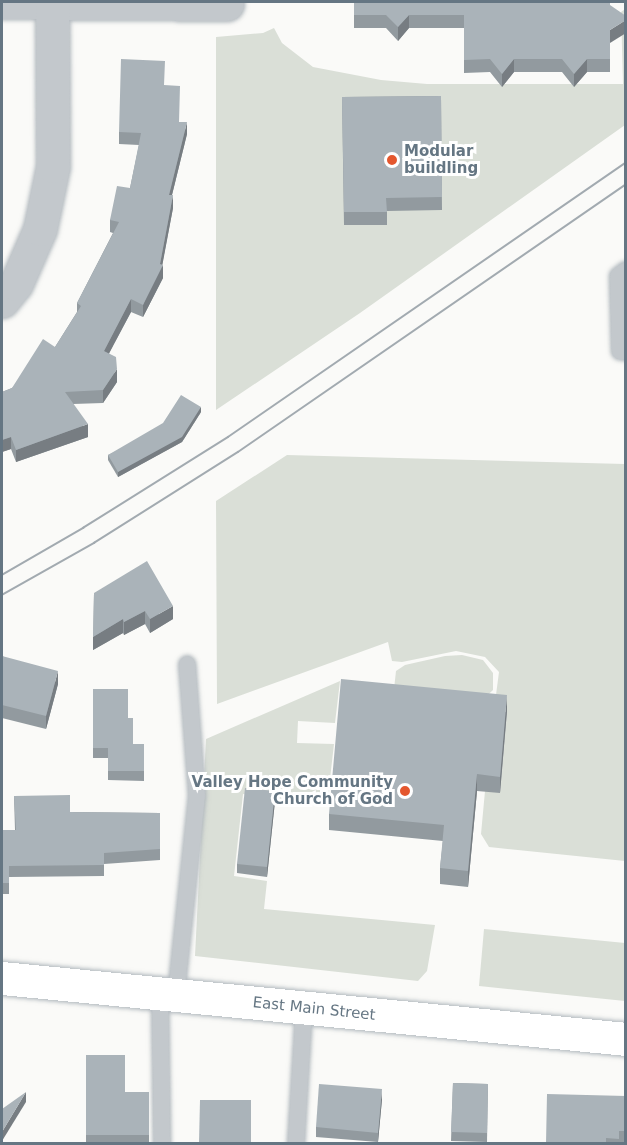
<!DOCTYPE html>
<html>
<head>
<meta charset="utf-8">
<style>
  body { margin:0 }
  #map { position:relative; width:627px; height:1145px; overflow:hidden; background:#fafaf8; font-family:"DejaVu Sans",sans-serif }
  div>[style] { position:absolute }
  .green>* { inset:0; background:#dadfd7 }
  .roads { filter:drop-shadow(0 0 2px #b3babf) drop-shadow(0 0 2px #b3babf) }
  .service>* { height:16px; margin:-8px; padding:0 8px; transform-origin:8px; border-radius:8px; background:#c3c8cc }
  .minor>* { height:33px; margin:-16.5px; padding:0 16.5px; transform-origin:16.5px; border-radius:16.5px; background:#c3c8cc }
  .secondary>* { height:33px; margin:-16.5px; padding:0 16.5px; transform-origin:16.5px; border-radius:16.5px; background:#fff }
  .tram>* { height:1.5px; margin:-0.75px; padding:0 0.75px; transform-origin:0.75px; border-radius:0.75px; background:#a2aab0 }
  .wall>* { inset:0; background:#929a9f }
  .shaded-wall>* { inset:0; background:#777d82 }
  .building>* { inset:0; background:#aab3b9 }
  .dots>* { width:16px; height:16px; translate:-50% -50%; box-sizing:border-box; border:3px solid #fff; border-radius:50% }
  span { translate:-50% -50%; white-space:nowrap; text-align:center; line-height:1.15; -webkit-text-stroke:6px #fff; paint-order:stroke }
  .poi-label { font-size:15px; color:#657683; font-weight:700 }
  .left { translate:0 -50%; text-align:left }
  .right { translate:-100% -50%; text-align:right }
  .street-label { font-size:15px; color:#657683 }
  .frame { position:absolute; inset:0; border:3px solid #657683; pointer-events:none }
</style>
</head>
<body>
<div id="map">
  <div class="green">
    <div style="clip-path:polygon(625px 9px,625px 125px,360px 313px,216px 410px,216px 37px,263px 33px,274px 28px,282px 43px,313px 67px,381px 80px,427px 84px,623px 84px,621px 12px)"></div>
    <div style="clip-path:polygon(287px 455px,625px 464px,625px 861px,489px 847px,481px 834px,485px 791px,500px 792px,507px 712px,494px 710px,499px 672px,485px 657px,456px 651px,402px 662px,392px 661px,388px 642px,217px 704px,216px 501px)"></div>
    <div style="clip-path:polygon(462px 655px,483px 660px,493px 673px,493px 690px,479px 703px,394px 689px,396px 671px,405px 665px,445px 656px)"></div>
    <div style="clip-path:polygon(340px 681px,335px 723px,298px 721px,297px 743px,334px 744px,327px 805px,243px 794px,234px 876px,267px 881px,264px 909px,435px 925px,427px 971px,418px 981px,195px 956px,206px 739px)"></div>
    <div style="clip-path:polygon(484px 929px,625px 943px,625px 1001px,479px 986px)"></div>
  </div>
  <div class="roads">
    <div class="service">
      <div style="left:626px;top:270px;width:10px;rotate:143deg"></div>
      <div style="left:618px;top:276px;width:75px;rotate:88.5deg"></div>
      <div style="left:620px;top:351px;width:6px;rotate:9deg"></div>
      <div style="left:160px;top:994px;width:150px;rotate:89.2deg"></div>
      <div style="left:176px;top:995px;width:200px;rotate:-84deg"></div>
      <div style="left:197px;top:796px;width:132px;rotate:-94.3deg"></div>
      <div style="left:296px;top:1144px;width:136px;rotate:-86.6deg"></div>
    </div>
    <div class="minor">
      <div style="left:2px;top:2px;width:225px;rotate:0.5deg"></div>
      <div style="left:2px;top:301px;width:22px;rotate:-51deg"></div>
      <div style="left:16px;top:284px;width:60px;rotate:-66.4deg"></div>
      <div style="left:40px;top:229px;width:64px;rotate:-78.3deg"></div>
      <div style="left:53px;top:166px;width:164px;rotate:-90.3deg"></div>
    </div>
    <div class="secondary">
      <div style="left:2px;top:978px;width:627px;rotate:5.58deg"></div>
    </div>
  </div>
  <div class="tram">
    <div style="left:2px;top:575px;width:94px;rotate:-30.1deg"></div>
    <div style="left:83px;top:528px;width:171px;rotate:-32.1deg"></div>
    <div style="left:228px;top:437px;width:484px;rotate:-34.6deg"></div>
    <div style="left:2px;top:595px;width:106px;rotate:-29.5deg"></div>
    <div style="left:94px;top:543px;width:170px;rotate:-32.3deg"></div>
    <div style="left:238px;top:452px;width:472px;rotate:-34.6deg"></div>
  </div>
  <div class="wall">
    <div style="clip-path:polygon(354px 2px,610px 2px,610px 72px,587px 72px,574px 87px,562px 72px,514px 72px,502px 87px,490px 72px,464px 73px,464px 28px,409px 28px,398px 41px,386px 28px,354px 28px)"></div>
    <div style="clip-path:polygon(164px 85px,179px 122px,187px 134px,172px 195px,173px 208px,162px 265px,163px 278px,143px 317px,131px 312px,109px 353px,117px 382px,103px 403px,73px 404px,88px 437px,16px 462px,11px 449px,2px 452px,2px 392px,12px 388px,55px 347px,77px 312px,77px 303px,113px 233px,110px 232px,110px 220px,130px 188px,139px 145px,119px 144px,119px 132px)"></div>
    <div style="clip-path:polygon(441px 96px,442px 210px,387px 211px,387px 225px,344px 225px,342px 97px)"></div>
    <div style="clip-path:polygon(201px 412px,182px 442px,118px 477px,108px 460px,108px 455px)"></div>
    <div style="clip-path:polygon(94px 593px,173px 619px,150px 633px,145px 624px,124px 635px,123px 633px,93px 650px)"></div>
    <div style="clip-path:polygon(2px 656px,58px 684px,46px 729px,2px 718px)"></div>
    <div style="clip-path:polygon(93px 689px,128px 718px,133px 744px,144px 744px,144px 781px,108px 780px,108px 758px,93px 758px)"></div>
    <div style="clip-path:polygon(507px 711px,500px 793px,477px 791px,468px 887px,440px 884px,440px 868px,443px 841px,329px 830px,329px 814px)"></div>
    <div style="clip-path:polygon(14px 796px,70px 812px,160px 813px,160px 860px,104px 864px,104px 876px,9px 877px,9px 894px,2px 894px,2px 830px,15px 830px)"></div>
    <div style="clip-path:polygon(275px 801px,267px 877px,237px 873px,237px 864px)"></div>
    <div style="clip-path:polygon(86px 1055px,125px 1092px,149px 1092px,149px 1143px,86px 1143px)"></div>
    <div style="clip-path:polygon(453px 1083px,488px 1084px,487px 1142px,451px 1141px)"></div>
    <div style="clip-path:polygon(626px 1096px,625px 1143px,546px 1143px)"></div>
    <div style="clip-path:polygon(382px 1099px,378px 1142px,316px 1137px,316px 1127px)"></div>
  </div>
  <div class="shaded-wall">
    <div style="clip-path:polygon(409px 15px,409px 28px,398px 41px,398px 27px)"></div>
    <div style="clip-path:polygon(626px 20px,626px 33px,610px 43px,610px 30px)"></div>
    <div style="clip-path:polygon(514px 59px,514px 72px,502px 87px,502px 74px)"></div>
    <div style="clip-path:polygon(587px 59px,587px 72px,574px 87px,574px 74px)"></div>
    <div style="clip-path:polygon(187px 122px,187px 134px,169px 207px,169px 195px)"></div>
    <div style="clip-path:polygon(173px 195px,173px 208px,162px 267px,163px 265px,163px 278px,143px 317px,143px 305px,160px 264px)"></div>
    <div style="clip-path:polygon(131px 299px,131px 312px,104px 363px,104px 351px)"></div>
    <div style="clip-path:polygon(117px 369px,117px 382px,103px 403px,103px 390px)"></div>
    <div style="clip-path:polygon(201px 407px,201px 412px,182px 442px,118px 477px,118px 472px)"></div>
    <div style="clip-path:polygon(88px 424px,88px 437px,16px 462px,16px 450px)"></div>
    <div style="clip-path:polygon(11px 437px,11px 449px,2px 452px,2px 440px)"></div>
    <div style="clip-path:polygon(173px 606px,173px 619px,150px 633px,150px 619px)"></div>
    <div style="clip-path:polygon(145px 611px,145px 624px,124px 635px,124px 622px)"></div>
    <div style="clip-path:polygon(123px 619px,123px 633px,93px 650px,93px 637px)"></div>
    <div style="clip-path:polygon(58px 671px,58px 684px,46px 729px,46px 716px)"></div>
    <div style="clip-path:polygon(507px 695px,507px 711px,500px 793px,500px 777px)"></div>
    <div style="clip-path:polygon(477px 774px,477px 791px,468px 887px,468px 871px)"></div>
    <div style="clip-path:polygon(275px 791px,275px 801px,267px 877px,267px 867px)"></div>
    <div style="clip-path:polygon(382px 1089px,382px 1099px,378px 1142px,378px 1133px)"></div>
    <div style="clip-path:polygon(26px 1092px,26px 1102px,2px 1141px,2px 1132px)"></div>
  </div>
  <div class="building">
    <div style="clip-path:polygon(354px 2px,610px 2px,610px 5px,626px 16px,626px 20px,610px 30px,610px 59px,587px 59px,574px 74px,562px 59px,514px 59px,502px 74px,490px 59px,464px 60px,464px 15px,409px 15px,398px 27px,386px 15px,354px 15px)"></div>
    <div style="clip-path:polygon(121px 59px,165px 61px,164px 85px,180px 86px,179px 122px,187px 122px,169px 195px,173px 195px,160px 264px,163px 265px,143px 305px,131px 299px,104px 351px,116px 357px,117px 369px,103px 390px,65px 392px,88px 424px,16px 450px,11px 437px,2px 440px,2px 392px,12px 388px,43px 339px,55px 347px,81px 306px,77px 303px,119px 222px,110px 220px,117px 186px,130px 188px,141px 133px,119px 132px)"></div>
    <div style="clip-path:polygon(441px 96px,442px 197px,386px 198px,387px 212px,344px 212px,342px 97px)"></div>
    <div style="clip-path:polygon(181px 395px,201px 407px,182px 437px,118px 472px,108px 455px,163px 423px)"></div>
    <div style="clip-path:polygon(147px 561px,173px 606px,150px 619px,145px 611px,124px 622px,123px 619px,93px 637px,94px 593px)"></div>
    <div style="clip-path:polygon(2px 656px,58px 671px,46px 716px,2px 705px,2px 706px)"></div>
    <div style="clip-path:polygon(341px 679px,507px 695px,500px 777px,477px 774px,468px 871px,440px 868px,444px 825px,329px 814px)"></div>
    <div style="clip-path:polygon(93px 689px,128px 689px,128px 718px,133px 718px,133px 744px,144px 744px,144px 771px,108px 771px,108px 748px,93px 748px)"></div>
    <div style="clip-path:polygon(245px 788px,275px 791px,267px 867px,237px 864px)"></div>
    <div style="clip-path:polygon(70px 795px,70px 812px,160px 813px,160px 849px,104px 853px,104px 865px,9px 866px,9px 883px,2px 883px,2px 830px,16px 830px,14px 796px)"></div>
    <div style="clip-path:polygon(86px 1055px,125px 1055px,125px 1092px,149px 1092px,149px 1135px,86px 1135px)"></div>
    <div style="clip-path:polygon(453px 1083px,488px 1084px,487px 1133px,451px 1132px)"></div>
    <div style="clip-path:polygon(319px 1084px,382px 1089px,378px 1133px,316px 1127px)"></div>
    <div style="clip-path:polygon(26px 1092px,2px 1132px,2px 1109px)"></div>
    <div style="clip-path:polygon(547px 1094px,626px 1096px,625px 1131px,619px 1131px,619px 1139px,606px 1138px,606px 1143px,546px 1143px)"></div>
    <div style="clip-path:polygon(200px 1100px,251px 1100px,251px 1143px,199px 1143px)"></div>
  </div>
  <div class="dots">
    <div style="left:392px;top:160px;background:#e4572e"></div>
    <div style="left:405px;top:791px;background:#e4572e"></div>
  </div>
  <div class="poi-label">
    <span class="left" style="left:404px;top:160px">Modular<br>buildling</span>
    <span class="right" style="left:393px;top:791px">Valley Hope Community<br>Church of God</span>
  </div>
  <div class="street-label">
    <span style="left:314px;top:1009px;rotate:6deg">East Main Street</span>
  </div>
  <div class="frame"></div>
</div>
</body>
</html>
